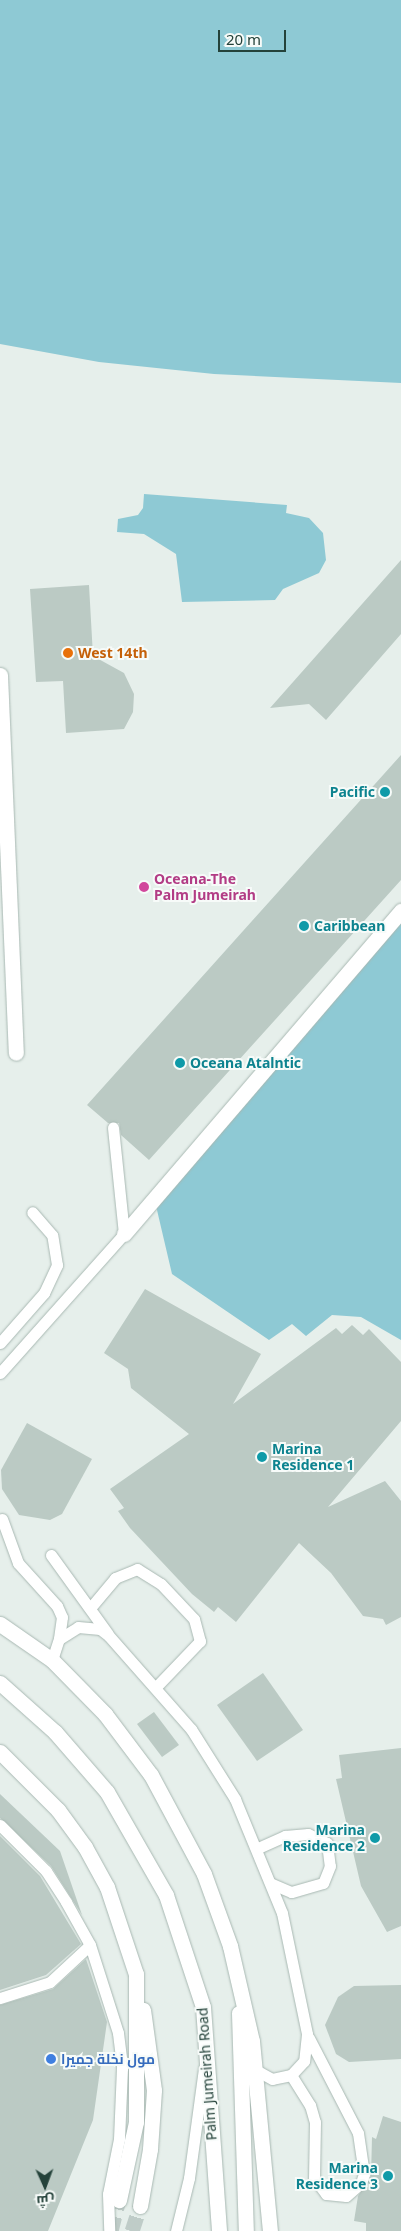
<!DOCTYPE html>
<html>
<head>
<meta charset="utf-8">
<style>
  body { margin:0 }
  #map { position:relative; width:401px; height:2231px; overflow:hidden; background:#e6efeb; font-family:"Noto Sans",Cairo,sans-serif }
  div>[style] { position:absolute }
  .water>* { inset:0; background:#8ec9d4 }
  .building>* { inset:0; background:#bbcac4 }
  .secondary-tunnel>* { height:15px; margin-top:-7.5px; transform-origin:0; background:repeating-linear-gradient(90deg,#bfccc8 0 15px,transparent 0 23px) }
  .roads { filter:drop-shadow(0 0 1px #a8b8b2) drop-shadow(0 0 1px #a8b8b2) }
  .service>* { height:11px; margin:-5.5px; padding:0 5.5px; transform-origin:5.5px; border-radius:5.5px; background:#fff }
  .pedestrian>* { height:15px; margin:-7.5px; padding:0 7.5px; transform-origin:7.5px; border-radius:7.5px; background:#fff }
  .tertiary>* { height:15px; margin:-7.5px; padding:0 7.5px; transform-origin:7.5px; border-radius:7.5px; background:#fff }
  .secondary>* { height:15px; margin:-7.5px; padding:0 7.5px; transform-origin:7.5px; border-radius:7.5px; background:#fff }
  .dots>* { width:14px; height:14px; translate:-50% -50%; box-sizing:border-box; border:2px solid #f7fbf9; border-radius:50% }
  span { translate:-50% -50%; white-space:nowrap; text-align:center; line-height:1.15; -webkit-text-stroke:4px #f7fbf9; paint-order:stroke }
  .food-label { font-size:14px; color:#c56008; font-weight:700 }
  .left { translate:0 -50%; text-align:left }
  .culture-label { font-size:14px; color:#0d838f; font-weight:700 }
  .right { translate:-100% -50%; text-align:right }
  .hotel-label { font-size:14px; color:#b23c85; font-weight:700 }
  .shop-label { font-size:14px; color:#366cbe; font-weight:700 }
  .street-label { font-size:14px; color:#24423a }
  .north { position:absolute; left:20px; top:2161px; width:50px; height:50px; -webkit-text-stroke:4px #f7fbf9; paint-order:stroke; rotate:178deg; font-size:14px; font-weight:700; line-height:20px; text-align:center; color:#24423a }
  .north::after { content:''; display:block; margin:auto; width:18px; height:22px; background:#24423a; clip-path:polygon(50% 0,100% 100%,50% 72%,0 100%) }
  .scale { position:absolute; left:218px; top:30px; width:68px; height:22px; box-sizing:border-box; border:2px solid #24423a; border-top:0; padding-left:6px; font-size:15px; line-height:18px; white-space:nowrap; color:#24423a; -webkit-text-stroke:4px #f7fbf9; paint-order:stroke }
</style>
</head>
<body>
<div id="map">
  <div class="water">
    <div style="clip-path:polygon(0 0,401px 0,401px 383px,214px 374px,99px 362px,0 344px)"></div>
    <div style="clip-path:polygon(144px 494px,287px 505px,286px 513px,309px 518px,323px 533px,326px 560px,319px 573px,283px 589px,275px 600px,182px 602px,176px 554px,144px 534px,117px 532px,118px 519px,138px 515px,143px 508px)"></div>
    <div style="clip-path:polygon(401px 911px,401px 1340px,361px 1317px,332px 1315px,306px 1336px,292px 1324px,269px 1340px,172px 1274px,153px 1193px)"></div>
  </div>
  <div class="building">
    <div style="clip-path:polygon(401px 560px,401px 634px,326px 720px,309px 704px,270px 708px)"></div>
    <div style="clip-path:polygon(89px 585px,93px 656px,124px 673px,134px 694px,133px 712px,124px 729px,66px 733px,63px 681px,36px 682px,30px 589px)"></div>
    <div style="clip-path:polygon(401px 755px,401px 880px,149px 1160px,121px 1135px,119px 1123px,108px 1123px,87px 1105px)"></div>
    <div style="clip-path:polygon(145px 1289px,261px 1354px,233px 1404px,336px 1328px,342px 1334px,352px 1325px,363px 1335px,369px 1329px,401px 1362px,401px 1421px,328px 1507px,385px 1481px,401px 1501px,401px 1617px,386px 1625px,383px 1619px,363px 1616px,331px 1573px,299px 1543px,236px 1622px,218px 1607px,214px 1612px,192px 1594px,130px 1528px,118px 1511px,124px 1508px,110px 1489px,189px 1434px,131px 1388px,128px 1369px,104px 1353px)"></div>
    <div style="clip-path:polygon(27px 1423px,92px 1459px,62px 1514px,50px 1520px,19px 1515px,2px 1489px,1px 1470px)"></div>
    <div style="clip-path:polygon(263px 1673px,303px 1730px,257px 1761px,217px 1705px)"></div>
    <div style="clip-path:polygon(154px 1712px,179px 1745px,162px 1757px,137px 1724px)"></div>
    <div style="clip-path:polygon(401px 1748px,401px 1926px,387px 1932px,361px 1886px,336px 1779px,342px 1778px,339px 1755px)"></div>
    <div style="clip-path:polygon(0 1794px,60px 1851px,82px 1915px,51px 1866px,0 1818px)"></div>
    <div style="clip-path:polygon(0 1836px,40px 1876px,81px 1944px,46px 1975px,0 1990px)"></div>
    <div style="clip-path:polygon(86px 1959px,107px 2022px,93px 2120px,48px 2231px,0 2231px,0 2005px,53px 1989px)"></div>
    <div style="clip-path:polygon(401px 1985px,401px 2059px,349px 2062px,336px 2054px,325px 2025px,338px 1997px,354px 1986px)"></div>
    <div style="clip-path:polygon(383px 2116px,401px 2122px,401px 2231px,366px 2231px,366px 2223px,354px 2221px,358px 2196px,371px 2176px,372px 2137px,376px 2139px)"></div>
  </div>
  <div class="secondary-tunnel">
    <div style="left:111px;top:2231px;width:32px;rotate:-76deg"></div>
    <div style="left:132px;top:2231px;width:26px;rotate:-72deg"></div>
  </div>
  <div class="roads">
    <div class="service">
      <div style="left:0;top:1343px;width:67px;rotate:-48.7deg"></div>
      <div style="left:44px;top:1293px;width:31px;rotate:-65deg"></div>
      <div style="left:57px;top:1265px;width:30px;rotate:-99deg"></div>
      <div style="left:52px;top:1235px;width:30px;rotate:-131deg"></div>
      <div style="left:0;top:1373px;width:186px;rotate:-48.3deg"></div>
      <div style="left:124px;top:1234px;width:107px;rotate:-95.9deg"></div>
      <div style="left:2px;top:1519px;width:47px;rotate:70deg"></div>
      <div style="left:18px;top:1563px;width:58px;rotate:47.8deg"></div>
      <div style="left:57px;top:1606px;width:12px;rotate:66deg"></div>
      <div style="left:62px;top:1617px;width:22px;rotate:98deg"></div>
      <div style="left:51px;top:1555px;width:97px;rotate:54.2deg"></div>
      <div style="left:91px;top:1607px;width:38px;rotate:-50deg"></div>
      <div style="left:115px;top:1578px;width:24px;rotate:-22deg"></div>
      <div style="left:137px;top:1569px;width:28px;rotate:32deg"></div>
      <div style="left:161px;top:1584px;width:48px;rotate:46.7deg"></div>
      <div style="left:194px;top:1619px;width:23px;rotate:75deg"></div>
      <div style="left:200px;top:1641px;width:62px;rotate:133.7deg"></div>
      <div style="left:52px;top:1660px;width:22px;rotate:-72deg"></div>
      <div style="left:59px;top:1639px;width:22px;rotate:-32deg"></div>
      <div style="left:78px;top:1627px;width:22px;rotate:5deg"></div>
      <div style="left:100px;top:1629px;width:11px;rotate:38deg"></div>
      <div style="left:109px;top:1636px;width:124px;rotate:48.6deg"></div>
      <div style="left:191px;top:1729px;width:83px;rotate:57.8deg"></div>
      <div style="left:235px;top:1799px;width:123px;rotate:67.6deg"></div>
      <div style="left:282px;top:1913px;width:124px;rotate:78.3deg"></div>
      <div style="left:307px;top:2034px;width:27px;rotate:96deg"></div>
      <div style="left:304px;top:2061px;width:19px;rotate:133deg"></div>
      <div style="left:291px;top:2075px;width:19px;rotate:168deg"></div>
      <div style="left:272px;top:2079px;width:18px;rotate:-151deg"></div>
      <div style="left:0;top:1825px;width:65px;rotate:45deg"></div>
      <div style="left:46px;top:1871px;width:37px;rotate:57deg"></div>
      <div style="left:66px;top:1902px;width:49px;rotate:60.8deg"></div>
      <div style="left:90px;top:1945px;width:92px;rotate:72.3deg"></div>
      <div style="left:118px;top:2033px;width:35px;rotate:83deg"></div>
      <div style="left:122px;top:2068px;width:71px;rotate:92.4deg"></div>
      <div style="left:119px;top:2139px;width:56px;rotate:101.3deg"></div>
      <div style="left:108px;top:2194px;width:37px;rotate:88deg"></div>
      <div style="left:258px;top:1848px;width:30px;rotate:-24deg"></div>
      <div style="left:285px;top:1836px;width:23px;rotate:-5deg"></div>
      <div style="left:308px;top:1834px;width:21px;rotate:25deg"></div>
      <div style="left:327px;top:1843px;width:23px;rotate:83deg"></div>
      <div style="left:330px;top:1866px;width:18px;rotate:112deg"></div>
      <div style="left:323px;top:1883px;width:33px;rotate:164deg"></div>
      <div style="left:291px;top:1892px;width:21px;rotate:-157deg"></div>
      <div style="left:0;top:1998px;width:52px;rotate:-17.7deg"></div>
      <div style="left:50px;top:1982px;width:54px;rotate:-42.8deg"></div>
      <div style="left:291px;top:2075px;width:36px;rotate:58deg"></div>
      <div style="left:310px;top:2105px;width:18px;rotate:74deg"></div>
      <div style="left:315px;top:2122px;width:56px;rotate:91deg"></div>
      <div style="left:314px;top:2178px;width:20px;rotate:53deg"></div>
      <div style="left:326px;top:2194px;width:20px;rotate:6deg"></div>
      <div style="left:346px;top:2196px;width:20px;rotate:-41deg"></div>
      <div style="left:361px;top:2183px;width:9px;rotate:-72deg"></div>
      <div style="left:364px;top:2174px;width:41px;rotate:-98.3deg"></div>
      <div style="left:358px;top:2133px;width:107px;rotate:-117.3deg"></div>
      <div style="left:176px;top:2231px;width:55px;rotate:-76.2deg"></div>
      <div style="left:189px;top:2178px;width:111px;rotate:-82.2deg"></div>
    </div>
    <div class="pedestrian">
      <div style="left:0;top:675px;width:378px;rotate:87.6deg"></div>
      <div style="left:124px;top:1234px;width:426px;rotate:-49.4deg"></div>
    </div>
    <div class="tertiary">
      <div style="left:0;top:1624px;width:63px;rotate:34.7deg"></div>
      <div style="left:52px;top:1660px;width:76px;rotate:45.5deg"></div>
      <div style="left:105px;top:1714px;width:76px;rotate:53deg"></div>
      <div style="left:151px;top:1775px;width:112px;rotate:61.8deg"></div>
      <div style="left:204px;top:1874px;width:77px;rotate:70.1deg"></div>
      <div style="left:230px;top:1946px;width:98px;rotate:77deg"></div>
      <div style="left:252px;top:2041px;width:191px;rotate:84.6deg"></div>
      <div style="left:239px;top:2013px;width:218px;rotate:88.2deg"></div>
    </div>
    <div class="secondary">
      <div style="left:0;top:1683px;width:74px;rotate:41.7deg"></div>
      <div style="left:55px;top:1732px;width:79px;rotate:49.1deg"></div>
      <div style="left:107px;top:1792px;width:119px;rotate:60.2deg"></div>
      <div style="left:166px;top:1895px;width:118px;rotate:71.7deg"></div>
      <div style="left:203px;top:2007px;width:225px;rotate:85.9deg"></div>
      <div style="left:0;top:1752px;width:82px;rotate:45deg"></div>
      <div style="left:58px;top:1810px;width:46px;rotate:53.9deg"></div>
      <div style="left:85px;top:1847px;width:46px;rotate:61.2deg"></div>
      <div style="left:107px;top:1887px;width:92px;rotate:71.6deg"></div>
      <div style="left:136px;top:1974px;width:148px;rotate:90deg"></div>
      <div style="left:136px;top:2122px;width:80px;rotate:102.3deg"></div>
      <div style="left:140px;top:2206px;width:58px;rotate:-80deg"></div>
      <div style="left:150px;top:2149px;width:59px;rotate:-86.1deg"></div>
      <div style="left:154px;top:2090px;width:81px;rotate:-97.8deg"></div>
    </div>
  </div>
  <div class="dots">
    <div style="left:68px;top:653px;background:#e8710a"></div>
    <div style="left:385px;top:792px;background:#0f9aa8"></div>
    <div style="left:144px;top:887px;background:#d1479c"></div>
    <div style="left:304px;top:926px;background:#0f9aa8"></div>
    <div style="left:180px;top:1063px;background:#0f9aa8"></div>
    <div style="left:262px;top:1457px;background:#0f9aa8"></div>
    <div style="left:375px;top:1838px;background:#0f9aa8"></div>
    <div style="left:51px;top:2059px;background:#3f7fe0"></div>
    <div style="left:388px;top:2176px;background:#0f9aa8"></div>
  </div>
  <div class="food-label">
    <span class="left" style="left:78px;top:653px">West 14th</span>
  </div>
  <div class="culture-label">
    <span class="right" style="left:375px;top:792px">Pacific</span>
    <span class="left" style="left:314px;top:926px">Caribbean</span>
    <span class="left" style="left:190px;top:1063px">Oceana Atalntic</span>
    <span class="left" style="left:272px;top:1457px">Marina<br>Residence 1</span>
    <span class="right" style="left:365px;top:1838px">Marina<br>Residence 2</span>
    <span class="right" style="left:378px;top:2176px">Marina<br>Residence 3</span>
  </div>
  <div class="hotel-label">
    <span class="left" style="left:154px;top:887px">Oceana-The<br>Palm Jumeirah</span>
  </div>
  <div class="shop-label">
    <span class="left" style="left:61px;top:2059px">مول نخلة جميرا</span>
  </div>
  <div class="street-label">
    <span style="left:207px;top:2074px;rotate:-94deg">Palm Jumeirah Road</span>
  </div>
  <div class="north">ش</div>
  <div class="scale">20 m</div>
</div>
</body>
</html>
